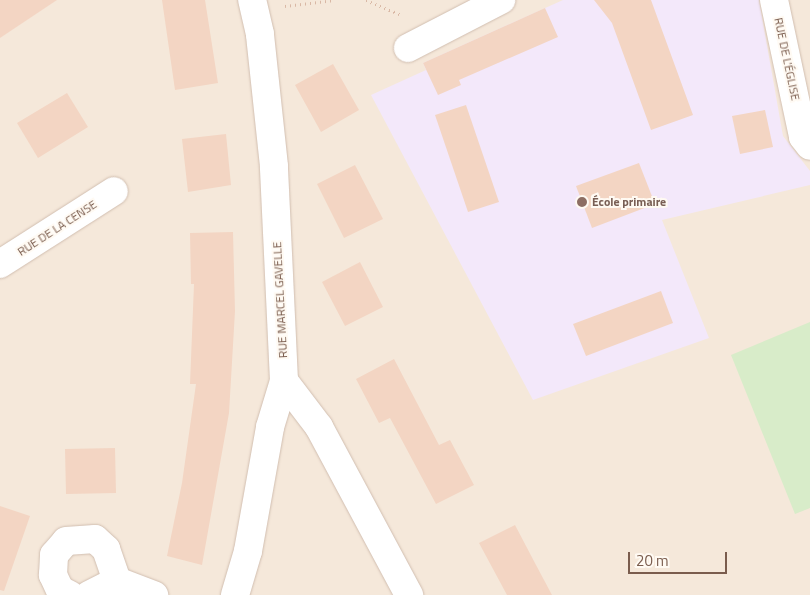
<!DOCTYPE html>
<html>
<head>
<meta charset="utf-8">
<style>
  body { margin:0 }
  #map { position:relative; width:810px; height:595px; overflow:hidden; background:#fdf6ec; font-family:"Titillium Web",sans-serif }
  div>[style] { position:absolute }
  .residential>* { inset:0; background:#f5e8da }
  .education>* { inset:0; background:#f3e8fa }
  .green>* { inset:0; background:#d8ecc9 }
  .building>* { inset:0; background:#f3d5c3 }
  .path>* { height:3px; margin-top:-1.5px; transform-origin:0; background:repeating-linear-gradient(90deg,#d9b8a5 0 1px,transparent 0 5px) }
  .roads { filter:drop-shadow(0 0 1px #d1beb0) drop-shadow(0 0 1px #d1beb0) }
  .minor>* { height:28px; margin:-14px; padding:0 14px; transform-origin:14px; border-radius:14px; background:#fff }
  .dots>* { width:14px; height:14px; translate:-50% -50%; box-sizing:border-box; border:2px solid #fffaf3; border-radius:50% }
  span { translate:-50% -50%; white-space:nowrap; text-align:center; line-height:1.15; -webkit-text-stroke:4px #fffaf3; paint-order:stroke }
  .street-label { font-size:12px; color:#7a5c4d }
  .education-label { font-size:12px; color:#785e54; font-weight:700 }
  .left { translate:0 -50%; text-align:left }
  .scale { position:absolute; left:628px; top:552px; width:99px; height:22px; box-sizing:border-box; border:2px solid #7a5c4d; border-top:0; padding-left:6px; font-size:15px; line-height:18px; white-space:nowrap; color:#7a5c4d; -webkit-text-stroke:4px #fffaf3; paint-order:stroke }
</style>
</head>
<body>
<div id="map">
  <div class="residential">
    <div style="clip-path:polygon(0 0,810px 0,810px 595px,0 595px)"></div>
  </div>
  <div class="education">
    <div style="clip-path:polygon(563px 0,759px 0,783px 136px,810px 171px,810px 185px,662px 220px,709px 338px,533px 400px,371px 95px,426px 70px,423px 63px)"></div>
  </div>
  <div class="green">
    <div style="clip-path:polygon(810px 322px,810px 508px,795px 514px,731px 355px)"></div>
  </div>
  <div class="building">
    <div style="clip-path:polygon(0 0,57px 0,0 38px)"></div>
    <div style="clip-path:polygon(162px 0,205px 0,218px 83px,175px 90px)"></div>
    <div style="clip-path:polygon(594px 0,651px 0,693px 115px,651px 130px,612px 23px)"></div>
    <div style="clip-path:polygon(545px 8px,558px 37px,459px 80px,461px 85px,438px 95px,423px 63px)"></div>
    <div style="clip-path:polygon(333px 64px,359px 110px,321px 132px,295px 85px)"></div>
    <div style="clip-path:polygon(67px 93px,88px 127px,38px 158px,17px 123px)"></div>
    <div style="clip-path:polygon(466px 105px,499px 202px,468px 212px,435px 115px)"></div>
    <div style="clip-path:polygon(765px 110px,773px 147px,740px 154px,732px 116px)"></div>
    <div style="clip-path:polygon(226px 134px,231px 185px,188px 192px,182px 139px)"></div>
    <div style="clip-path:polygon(639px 163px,655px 204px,592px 228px,576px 186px)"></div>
    <div style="clip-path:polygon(355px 165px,383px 219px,344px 238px,317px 184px)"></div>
    <div style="clip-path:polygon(233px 232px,235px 311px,229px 413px,202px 565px,167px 556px,182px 483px,196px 384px,190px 384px,194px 284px,191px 284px,190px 233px)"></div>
    <div style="clip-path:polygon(360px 262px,383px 307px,345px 326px,322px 282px)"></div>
    <div style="clip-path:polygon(661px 291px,673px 323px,586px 356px,573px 324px)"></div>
    <div style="clip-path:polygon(394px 359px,439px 445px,450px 440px,474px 485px,436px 504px,390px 418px,379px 423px,356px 379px)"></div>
    <div style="clip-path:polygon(115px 448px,116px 493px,66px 494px,65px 449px)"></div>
    <div style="clip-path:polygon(0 506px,30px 516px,4px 591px,0 590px)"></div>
    <div style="clip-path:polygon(515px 525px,536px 565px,552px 595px,507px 595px,479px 543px)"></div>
  </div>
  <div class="path">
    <div style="left:366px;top:0;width:39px;rotate:23deg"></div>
    <div style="left:285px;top:6px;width:50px;rotate:-6.8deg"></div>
  </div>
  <div class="roads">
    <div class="minor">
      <div style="left:774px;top:0;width:140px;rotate:78deg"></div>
      <div style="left:803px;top:137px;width:11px;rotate:52deg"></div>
      <div style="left:408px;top:48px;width:105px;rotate:-27.3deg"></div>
      <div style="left:0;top:264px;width:135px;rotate:-32.6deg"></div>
      <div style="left:284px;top:381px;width:58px;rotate:52.7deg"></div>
      <div style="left:319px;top:427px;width:191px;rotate:61.8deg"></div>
      <div style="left:70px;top:595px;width:11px;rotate:-153deg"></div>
      <div style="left:60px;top:590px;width:17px;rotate:-115deg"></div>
      <div style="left:53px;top:575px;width:20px;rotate:-87deg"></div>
      <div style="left:54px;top:555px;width:18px;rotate:-49deg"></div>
      <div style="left:66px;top:541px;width:29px;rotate:-4deg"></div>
      <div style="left:95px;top:539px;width:15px;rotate:42deg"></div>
      <div style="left:106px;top:549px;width:34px;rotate:71deg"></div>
      <div style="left:89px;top:595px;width:31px;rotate:-27deg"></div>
      <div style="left:117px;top:581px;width:40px;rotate:21deg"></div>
      <div style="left:235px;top:595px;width:46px;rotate:-73.5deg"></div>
      <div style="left:248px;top:551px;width:126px;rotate:-79.9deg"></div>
      <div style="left:270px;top:427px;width:48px;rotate:-73.1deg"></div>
      <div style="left:284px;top:381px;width:215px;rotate:-92.7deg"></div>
      <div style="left:274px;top:166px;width:133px;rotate:-96.1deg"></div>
      <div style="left:260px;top:34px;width:35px;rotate:-103deg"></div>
    </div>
  </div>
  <div class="dots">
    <div style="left:582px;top:202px;background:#8d6e63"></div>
  </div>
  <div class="street-label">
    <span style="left:787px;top:59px;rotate:78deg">RUE DE L'ÉGLISE</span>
    <span style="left:57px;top:228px;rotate:-33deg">RUE DE LA CENSE</span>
    <span style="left:280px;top:300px;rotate:-93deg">RUE MARCEL GAVELLE</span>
  </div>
  <div class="education-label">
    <span class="left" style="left:592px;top:202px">École primaire</span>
  </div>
  <div class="scale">20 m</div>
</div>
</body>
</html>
